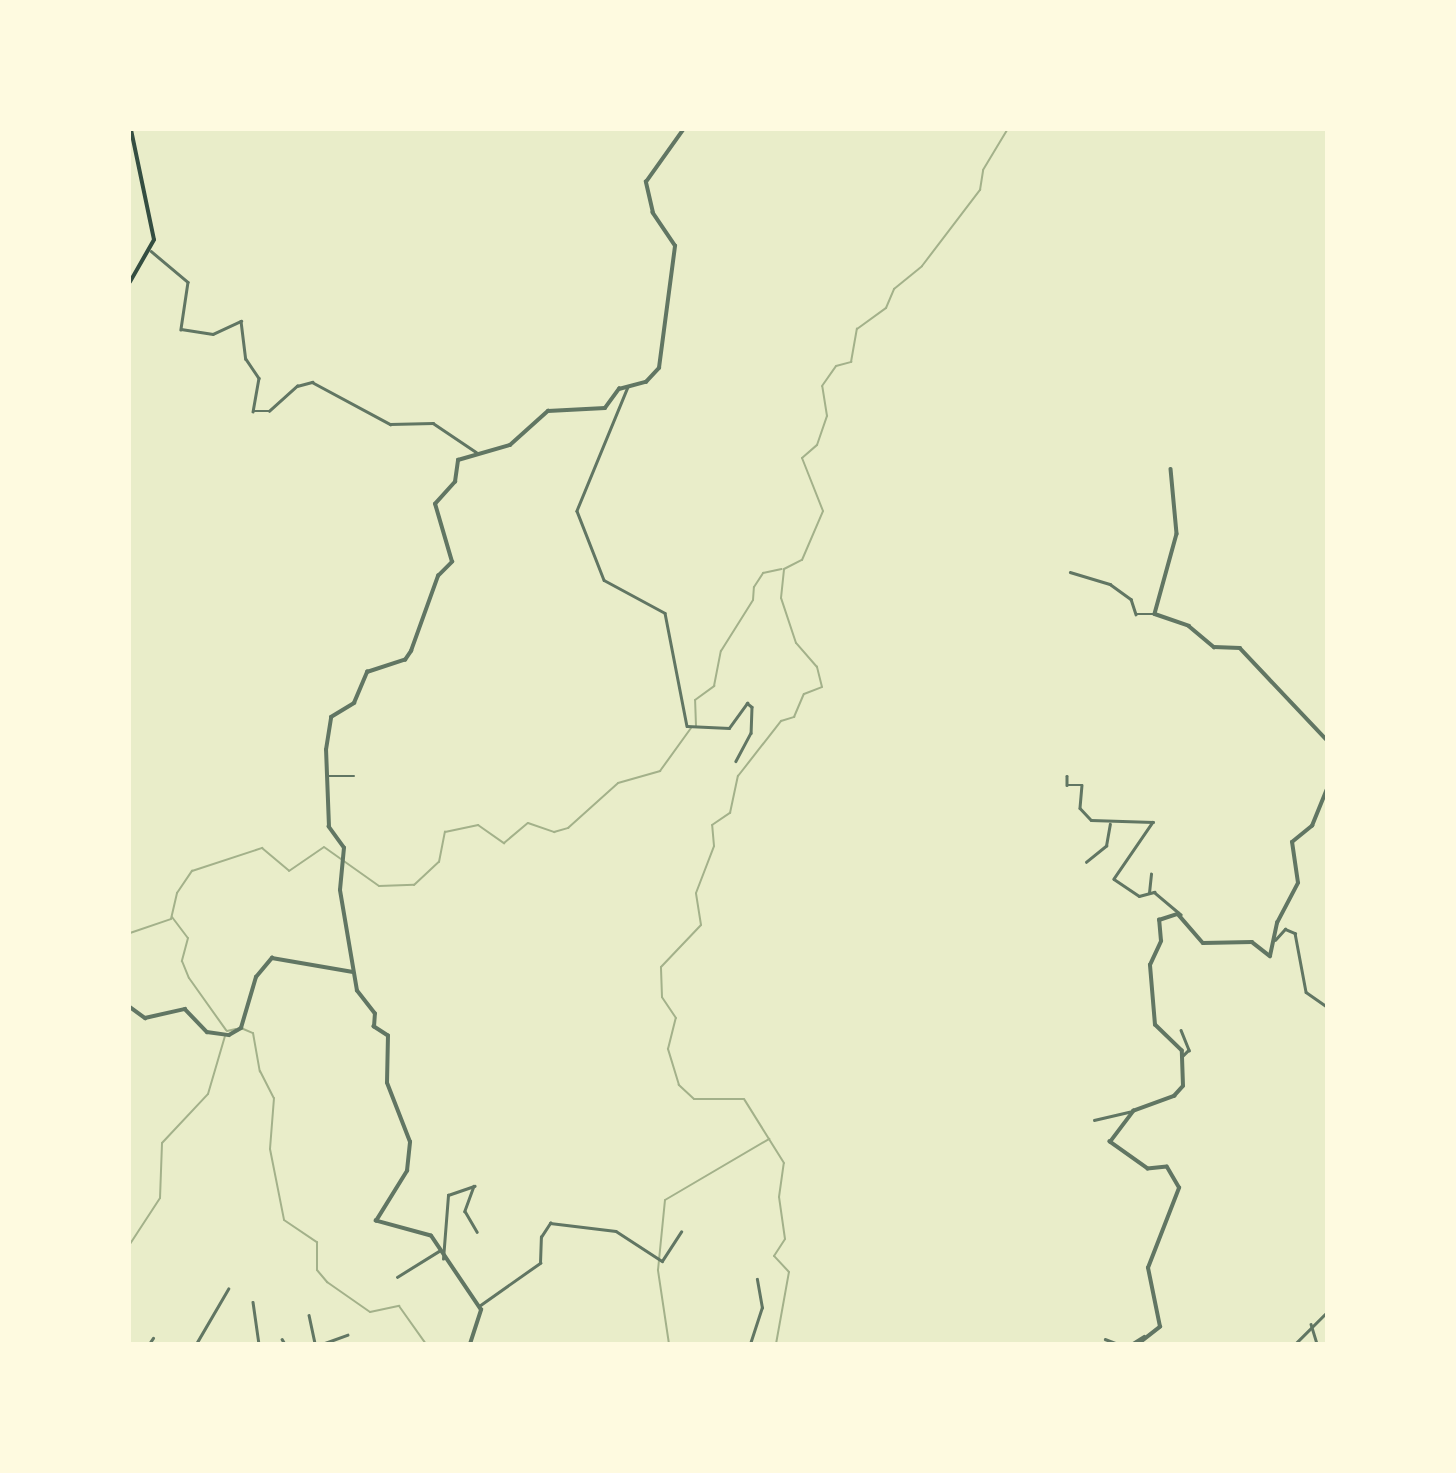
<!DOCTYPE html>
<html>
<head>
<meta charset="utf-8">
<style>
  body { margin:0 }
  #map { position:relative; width:1456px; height:1473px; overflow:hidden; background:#e9edc9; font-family:"Alegreya Sans",sans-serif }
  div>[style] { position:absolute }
  .stream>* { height:2px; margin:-1px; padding:0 1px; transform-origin:1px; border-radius:1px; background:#a3b18a }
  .minor>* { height:2.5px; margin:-1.25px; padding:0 1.25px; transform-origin:1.25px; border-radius:1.25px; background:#617663 }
  .tertiary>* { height:3.5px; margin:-1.75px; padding:0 1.75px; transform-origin:1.75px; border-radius:1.75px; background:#617663 }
  .secondary>* { height:3.5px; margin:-1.75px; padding:0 1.75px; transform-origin:1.75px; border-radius:1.75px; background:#344e41 }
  span { translate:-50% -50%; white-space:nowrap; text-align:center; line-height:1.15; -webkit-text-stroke:5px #fefae0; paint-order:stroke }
  .frame { position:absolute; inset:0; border:131px solid #fefae0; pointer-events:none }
</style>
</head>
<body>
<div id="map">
  <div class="stream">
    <div style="left:696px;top:726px;width:26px;rotate:-92deg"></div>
    <div style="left:695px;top:700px;width:24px;rotate:-36deg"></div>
    <div style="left:714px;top:686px;width:36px;rotate:-79deg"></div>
    <div style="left:721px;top:651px;width:60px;rotate:-57.9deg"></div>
    <div style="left:753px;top:600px;width:13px;rotate:-86deg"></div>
    <div style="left:754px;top:587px;width:17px;rotate:-57deg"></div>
    <div style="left:763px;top:573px;width:19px;rotate:-12deg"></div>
    <div style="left:172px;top:917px;width:26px;rotate:53deg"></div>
    <div style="left:188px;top:938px;width:24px;rotate:105deg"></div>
    <div style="left:182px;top:961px;width:18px;rotate:68deg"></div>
    <div style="left:189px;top:978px;width:64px;rotate:54.6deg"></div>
    <div style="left:130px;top:933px;width:43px;rotate:-18.9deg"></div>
    <div style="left:171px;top:919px;width:27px;rotate:-77deg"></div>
    <div style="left:177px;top:893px;width:27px;rotate:-56deg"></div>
    <div style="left:192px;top:871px;width:74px;rotate:-18.2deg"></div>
    <div style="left:262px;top:848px;width:35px;rotate:40deg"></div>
    <div style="left:289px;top:871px;width:42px;rotate:-34.4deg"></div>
    <div style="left:324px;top:847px;width:67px;rotate:35.3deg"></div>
    <div style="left:379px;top:886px;width:35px;rotate:-2deg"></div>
    <div style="left:414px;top:885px;width:34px;rotate:-43deg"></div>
    <div style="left:439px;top:862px;width:31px;rotate:-79deg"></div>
    <div style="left:445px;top:832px;width:34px;rotate:-12deg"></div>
    <div style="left:478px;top:825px;width:32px;rotate:35deg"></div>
    <div style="left:504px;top:843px;width:31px;rotate:-40deg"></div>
    <div style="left:528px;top:823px;width:28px;rotate:19deg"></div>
    <div style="left:554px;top:832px;width:15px;rotate:-16deg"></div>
    <div style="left:568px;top:828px;width:67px;rotate:-42deg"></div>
    <div style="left:618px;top:783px;width:44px;rotate:-15.9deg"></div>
    <div style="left:660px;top:771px;width:53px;rotate:-54.2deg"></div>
    <div style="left:241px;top:1028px;width:13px;rotate:23deg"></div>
    <div style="left:253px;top:1033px;width:39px;rotate:80deg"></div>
    <div style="left:260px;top:1071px;width:30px;rotate:63deg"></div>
    <div style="left:274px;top:1098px;width:51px;rotate:94.5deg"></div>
    <div style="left:270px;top:1149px;width:72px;rotate:78.8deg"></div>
    <div style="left:284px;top:1220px;width:40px;rotate:34deg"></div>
    <div style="left:317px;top:1242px;width:28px;rotate:90deg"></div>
    <div style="left:317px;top:1270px;width:16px;rotate:50deg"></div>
    <div style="left:327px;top:1282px;width:52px;rotate:34.9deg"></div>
    <div style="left:370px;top:1312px;width:30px;rotate:-12deg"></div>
    <div style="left:399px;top:1306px;width:47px;rotate:54.6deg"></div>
    <div style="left:227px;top:1031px;width:9px;rotate:-13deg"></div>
    <div style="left:130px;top:1244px;width:55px;rotate:-56.9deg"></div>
    <div style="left:160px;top:1198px;width:55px;rotate:-87.9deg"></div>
    <div style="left:162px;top:1143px;width:67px;rotate:-46.8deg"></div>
    <div style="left:208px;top:1094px;width:60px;rotate:-73.7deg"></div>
    <div style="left:130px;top:1258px;width:27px;rotate:90deg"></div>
    <div style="left:669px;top:1344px;width:75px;rotate:-98.5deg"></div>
    <div style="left:658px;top:1270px;width:70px;rotate:-84.3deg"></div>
    <div style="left:665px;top:1200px;width:121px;rotate:-30.4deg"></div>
    <div style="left:776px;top:1344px;width:73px;rotate:-79.8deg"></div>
    <div style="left:789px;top:1272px;width:22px;rotate:-133deg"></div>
    <div style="left:774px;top:1256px;width:20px;rotate:-57deg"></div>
    <div style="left:785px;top:1239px;width:42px;rotate:-98.1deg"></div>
    <div style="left:779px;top:1197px;width:34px;rotate:-82deg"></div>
    <div style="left:784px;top:1163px;width:75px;rotate:-122deg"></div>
    <div style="left:744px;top:1099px;width:50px;rotate:180deg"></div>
    <div style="left:694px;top:1099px;width:21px;rotate:-137deg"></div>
    <div style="left:679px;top:1085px;width:38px;rotate:-107deg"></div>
    <div style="left:668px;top:1049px;width:32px;rotate:-76deg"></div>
    <div style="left:676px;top:1018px;width:25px;rotate:-124deg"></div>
    <div style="left:662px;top:997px;width:30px;rotate:-92deg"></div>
    <div style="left:661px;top:967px;width:58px;rotate:-46.4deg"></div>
    <div style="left:701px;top:925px;width:32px;rotate:-99deg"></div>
    <div style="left:696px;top:893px;width:50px;rotate:-69deg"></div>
    <div style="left:714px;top:846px;width:21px;rotate:-95deg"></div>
    <div style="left:712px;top:825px;width:22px;rotate:-34deg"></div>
    <div style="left:730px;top:813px;width:38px;rotate:-78deg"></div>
    <div style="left:738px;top:776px;width:70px;rotate:-52deg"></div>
    <div style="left:781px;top:721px;width:14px;rotate:-17deg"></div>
    <div style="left:794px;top:717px;width:25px;rotate:-67deg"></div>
    <div style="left:804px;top:694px;width:19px;rotate:-21deg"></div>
    <div style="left:822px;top:687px;width:21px;rotate:-104deg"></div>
    <div style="left:817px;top:667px;width:32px;rotate:-131deg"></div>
    <div style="left:796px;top:643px;width:47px;rotate:-108.4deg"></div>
    <div style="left:781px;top:598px;width:29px;rotate:-84deg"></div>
    <div style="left:784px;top:569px;width:20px;rotate:-27deg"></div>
    <div style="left:802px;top:560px;width:53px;rotate:-66.8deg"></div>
    <div style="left:823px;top:511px;width:57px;rotate:-111.6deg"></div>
    <div style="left:802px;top:458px;width:20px;rotate:-41deg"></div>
    <div style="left:817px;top:445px;width:31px;rotate:-71deg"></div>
    <div style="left:827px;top:416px;width:30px;rotate:-99deg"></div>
    <div style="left:822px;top:386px;width:24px;rotate:-55deg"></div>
    <div style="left:836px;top:366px;width:16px;rotate:-15deg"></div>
    <div style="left:851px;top:362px;width:34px;rotate:-80deg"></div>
    <div style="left:857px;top:329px;width:36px;rotate:-36deg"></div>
    <div style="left:886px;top:308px;width:21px;rotate:-67deg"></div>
    <div style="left:894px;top:289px;width:36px;rotate:-39deg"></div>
    <div style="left:922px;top:266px;width:96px;rotate:-52.7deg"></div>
    <div style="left:980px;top:190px;width:20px;rotate:-81deg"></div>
    <div style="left:983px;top:170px;width:47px;rotate:-59deg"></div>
  </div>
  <div class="minor">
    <div style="left:151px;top:251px;width:48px;rotate:40deg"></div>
    <div style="left:188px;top:282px;width:48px;rotate:98.5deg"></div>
    <div style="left:181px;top:329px;width:32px;rotate:9deg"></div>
    <div style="left:213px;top:334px;width:31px;rotate:-25deg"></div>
    <div style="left:241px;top:321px;width:38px;rotate:83deg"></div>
    <div style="left:246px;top:359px;width:23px;rotate:56deg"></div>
    <div style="left:259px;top:378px;width:34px;rotate:100deg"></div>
    <div style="left:253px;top:411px;width:16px"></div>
    <div style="left:269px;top:411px;width:38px;rotate:-42deg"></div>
    <div style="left:297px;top:386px;width:16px;rotate:-15deg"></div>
    <div style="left:312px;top:382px;width:89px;rotate:28.3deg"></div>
    <div style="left:390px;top:424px;width:43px;rotate:-1.3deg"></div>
    <div style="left:433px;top:423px;width:52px;rotate:34deg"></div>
    <div style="left:628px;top:387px;width:134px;rotate:112.4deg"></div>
    <div style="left:577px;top:511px;width:74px;rotate:68.6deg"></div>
    <div style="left:604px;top:580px;width:69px;rotate:28.4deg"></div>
    <div style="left:665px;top:613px;width:115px;rotate:79deg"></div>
    <div style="left:687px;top:726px;width:42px;rotate:2.7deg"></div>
    <div style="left:729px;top:728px;width:31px;rotate:-54deg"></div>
    <div style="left:747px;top:703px;width:6px;rotate:39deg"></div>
    <div style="left:752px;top:707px;width:26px;rotate:92deg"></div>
    <div style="left:751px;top:733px;width:32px;rotate:118deg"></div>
    <div style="left:1070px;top:572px;width:42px;rotate:16.7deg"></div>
    <div style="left:1110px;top:584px;width:26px;rotate:36deg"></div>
    <div style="left:1131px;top:599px;width:16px;rotate:72deg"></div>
    <div style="left:1136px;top:614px;width:18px"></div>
    <div style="left:328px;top:776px;width:26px"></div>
    <div style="left:1067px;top:776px;width:9px;rotate:90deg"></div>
    <div style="left:1067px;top:785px;width:15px"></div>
    <div style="left:1082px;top:785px;width:23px;rotate:95deg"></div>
    <div style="left:1080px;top:808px;width:16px;rotate:47deg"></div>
    <div style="left:1091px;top:820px;width:62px;rotate:1.8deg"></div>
    <div style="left:1153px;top:822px;width:69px;rotate:124.4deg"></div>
    <div style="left:1114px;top:879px;width:30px;rotate:34deg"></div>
    <div style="left:1139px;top:896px;width:16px;rotate:-15deg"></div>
    <div style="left:1154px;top:892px;width:35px;rotate:40deg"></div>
    <div style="left:1086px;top:862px;width:26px;rotate:-39deg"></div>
    <div style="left:1106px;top:846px;width:22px;rotate:-80deg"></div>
    <div style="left:1149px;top:893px;width:19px;rotate:-84deg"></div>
    <div style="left:1275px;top:940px;width:15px;rotate:-48deg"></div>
    <div style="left:1285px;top:929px;width:11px;rotate:22deg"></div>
    <div style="left:1295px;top:933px;width:60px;rotate:79.4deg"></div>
    <div style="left:1306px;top:992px;width:24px;rotate:35deg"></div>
    <div style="left:1181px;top:1030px;width:22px;rotate:68deg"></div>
    <div style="left:1189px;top:1050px;width:8px;rotate:135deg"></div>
    <div style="left:1094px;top:1120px;width:37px;rotate:-13deg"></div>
    <div style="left:443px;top:1259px;width:64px;rotate:-85.5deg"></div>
    <div style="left:448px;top:1195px;width:28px;rotate:-19deg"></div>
    <div style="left:474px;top:1186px;width:27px;rotate:110deg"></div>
    <div style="left:465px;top:1211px;width:24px;rotate:60deg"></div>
    <div style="left:397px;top:1277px;width:49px;rotate:-31.8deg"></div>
    <div style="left:253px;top:1302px;width:42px;rotate:81.9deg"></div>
    <div style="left:479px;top:1306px;width:75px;rotate:-35.2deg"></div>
    <div style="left:540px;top:1263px;width:26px;rotate:-88deg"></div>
    <div style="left:541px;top:1237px;width:17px;rotate:-57deg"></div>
    <div style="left:550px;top:1223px;width:66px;rotate:6.9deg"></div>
    <div style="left:616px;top:1231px;width:55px;rotate:33.1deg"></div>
    <div style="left:662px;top:1261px;width:35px;rotate:-57deg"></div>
    <div style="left:309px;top:1315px;width:30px;rotate:78deg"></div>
    <div style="left:1311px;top:1324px;width:21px;rotate:73deg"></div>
    <div style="left:282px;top:1339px;width:6px;rotate:59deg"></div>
    <div style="left:1105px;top:1339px;width:14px;rotate:21deg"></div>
    <div style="left:149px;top:1344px;width:7px;rotate:-56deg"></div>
    <div style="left:196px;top:1344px;width:64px;rotate:-59.8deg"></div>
    <div style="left:322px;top:1344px;width:27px;rotate:-20deg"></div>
    <div style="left:750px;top:1344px;width:38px;rotate:-72deg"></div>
    <div style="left:762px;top:1308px;width:29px;rotate:-100deg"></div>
    <div style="left:1131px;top:1344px;width:15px;rotate:-32deg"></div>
    <div style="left:1295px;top:1344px;width:44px;rotate:-45deg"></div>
  </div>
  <div class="tertiary">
    <div style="left:1171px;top:469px;width:65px;rotate:84.7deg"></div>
    <div style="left:1177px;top:534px;width:83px;rotate:105.4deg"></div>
    <div style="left:1155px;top:614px;width:36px;rotate:19deg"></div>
    <div style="left:1189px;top:626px;width:33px;rotate:40deg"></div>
    <div style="left:1214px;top:647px;width:26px;rotate:2deg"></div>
    <div style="left:1240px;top:648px;width:125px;rotate:46.6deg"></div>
    <div style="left:130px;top:1007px;width:19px;rotate:36deg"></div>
    <div style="left:145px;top:1018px;width:41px;rotate:-12.7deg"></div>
    <div style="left:185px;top:1009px;width:32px;rotate:46deg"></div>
    <div style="left:207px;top:1032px;width:22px;rotate:8deg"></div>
    <div style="left:229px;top:1035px;width:14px;rotate:-30deg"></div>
    <div style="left:241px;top:1028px;width:53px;rotate:-73.6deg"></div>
    <div style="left:256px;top:977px;width:25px;rotate:-50deg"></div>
    <div style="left:272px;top:958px;width:82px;rotate:9.8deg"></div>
    <div style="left:470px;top:1344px;width:36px;rotate:-72deg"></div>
    <div style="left:481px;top:1310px;width:89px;rotate:-124deg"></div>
    <div style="left:431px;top:1236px;width:57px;rotate:-164.7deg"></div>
    <div style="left:376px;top:1221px;width:59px;rotate:-58.2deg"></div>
    <div style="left:407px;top:1171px;width:29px;rotate:-84deg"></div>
    <div style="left:410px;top:1142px;width:63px;rotate:-111.3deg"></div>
    <div style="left:387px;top:1083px;width:47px;rotate:-88.8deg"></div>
    <div style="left:388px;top:1036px;width:17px;rotate:-147deg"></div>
    <div style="left:374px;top:1027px;width:13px;rotate:-86deg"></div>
    <div style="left:375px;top:1014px;width:29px;rotate:-128deg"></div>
    <div style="left:357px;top:991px;width:102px;rotate:-99.6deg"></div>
    <div style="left:340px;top:890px;width:42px;rotate:-84.6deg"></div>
    <div style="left:344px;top:848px;width:26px;rotate:-126deg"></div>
    <div style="left:329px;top:827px;width:77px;rotate:-92.2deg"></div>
    <div style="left:326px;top:750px;width:33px;rotate:-81deg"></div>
    <div style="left:331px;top:717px;width:27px;rotate:-31deg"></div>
    <div style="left:354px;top:703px;width:34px;rotate:-67deg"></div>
    <div style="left:367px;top:672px;width:40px;rotate:-18deg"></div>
    <div style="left:405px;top:660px;width:11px;rotate:-56deg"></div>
    <div style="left:411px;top:651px;width:80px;rotate:-70.2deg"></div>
    <div style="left:438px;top:576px;width:20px;rotate:-45deg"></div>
    <div style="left:452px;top:562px;width:60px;rotate:-106.3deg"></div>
    <div style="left:435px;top:504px;width:30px;rotate:-48deg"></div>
    <div style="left:455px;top:482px;width:22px;rotate:-82deg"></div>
    <div style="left:458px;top:460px;width:54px;rotate:-16.1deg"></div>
    <div style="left:510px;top:445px;width:51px;rotate:-41.8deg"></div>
    <div style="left:548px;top:411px;width:57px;rotate:-3deg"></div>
    <div style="left:605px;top:408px;width:24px;rotate:-54deg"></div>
    <div style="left:619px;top:389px;width:28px;rotate:-15deg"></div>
    <div style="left:646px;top:382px;width:19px;rotate:-47deg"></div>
    <div style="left:659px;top:368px;width:123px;rotate:-82.5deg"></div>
    <div style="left:675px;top:246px;width:40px;rotate:-124deg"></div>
    <div style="left:653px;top:213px;width:32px;rotate:-103deg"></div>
    <div style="left:646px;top:182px;width:64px;rotate:-54.6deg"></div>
    <div style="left:1138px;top:1344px;width:28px;rotate:-38deg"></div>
    <div style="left:1160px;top:1327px;width:60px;rotate:-101.5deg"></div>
    <div style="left:1148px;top:1268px;width:86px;rotate:-68.8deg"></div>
    <div style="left:1179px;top:1188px;width:24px;rotate:-120deg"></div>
    <div style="left:1167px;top:1167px;width:19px;rotate:174deg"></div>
    <div style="left:1148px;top:1169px;width:47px;rotate:-144.6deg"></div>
    <div style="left:1110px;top:1142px;width:39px;rotate:-53deg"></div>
    <div style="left:1133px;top:1111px;width:44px;rotate:-20.1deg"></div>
    <div style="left:1174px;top:1096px;width:13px;rotate:-48deg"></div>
    <div style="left:1183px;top:1086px;width:35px;rotate:-92deg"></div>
    <div style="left:1182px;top:1051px;width:37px;rotate:-136deg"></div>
    <div style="left:1155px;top:1025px;width:60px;rotate:-94.8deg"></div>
    <div style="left:1150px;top:965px;width:26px;rotate:-65deg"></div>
    <div style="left:1161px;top:941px;width:21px;rotate:-95deg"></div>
    <div style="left:1159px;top:920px;width:20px;rotate:-18deg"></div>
    <div style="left:1178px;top:914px;width:38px;rotate:49deg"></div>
    <div style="left:1203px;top:943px;width:49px;rotate:-1.2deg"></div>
    <div style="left:1252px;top:942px;width:23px;rotate:38deg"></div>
    <div style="left:1270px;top:956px;width:34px;rotate:-78deg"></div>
    <div style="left:1277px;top:923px;width:45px;rotate:-62.3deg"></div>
    <div style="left:1298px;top:883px;width:41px;rotate:-98.3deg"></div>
    <div style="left:1292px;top:842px;width:26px;rotate:-39deg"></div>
    <div style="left:1312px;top:826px;width:38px;rotate:-68deg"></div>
  </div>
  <div class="secondary">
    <div style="left:130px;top:282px;width:48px;rotate:-60.3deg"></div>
    <div style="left:154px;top:240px;width:112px;rotate:-101.8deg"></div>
  </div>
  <div class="frame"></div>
</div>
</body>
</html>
